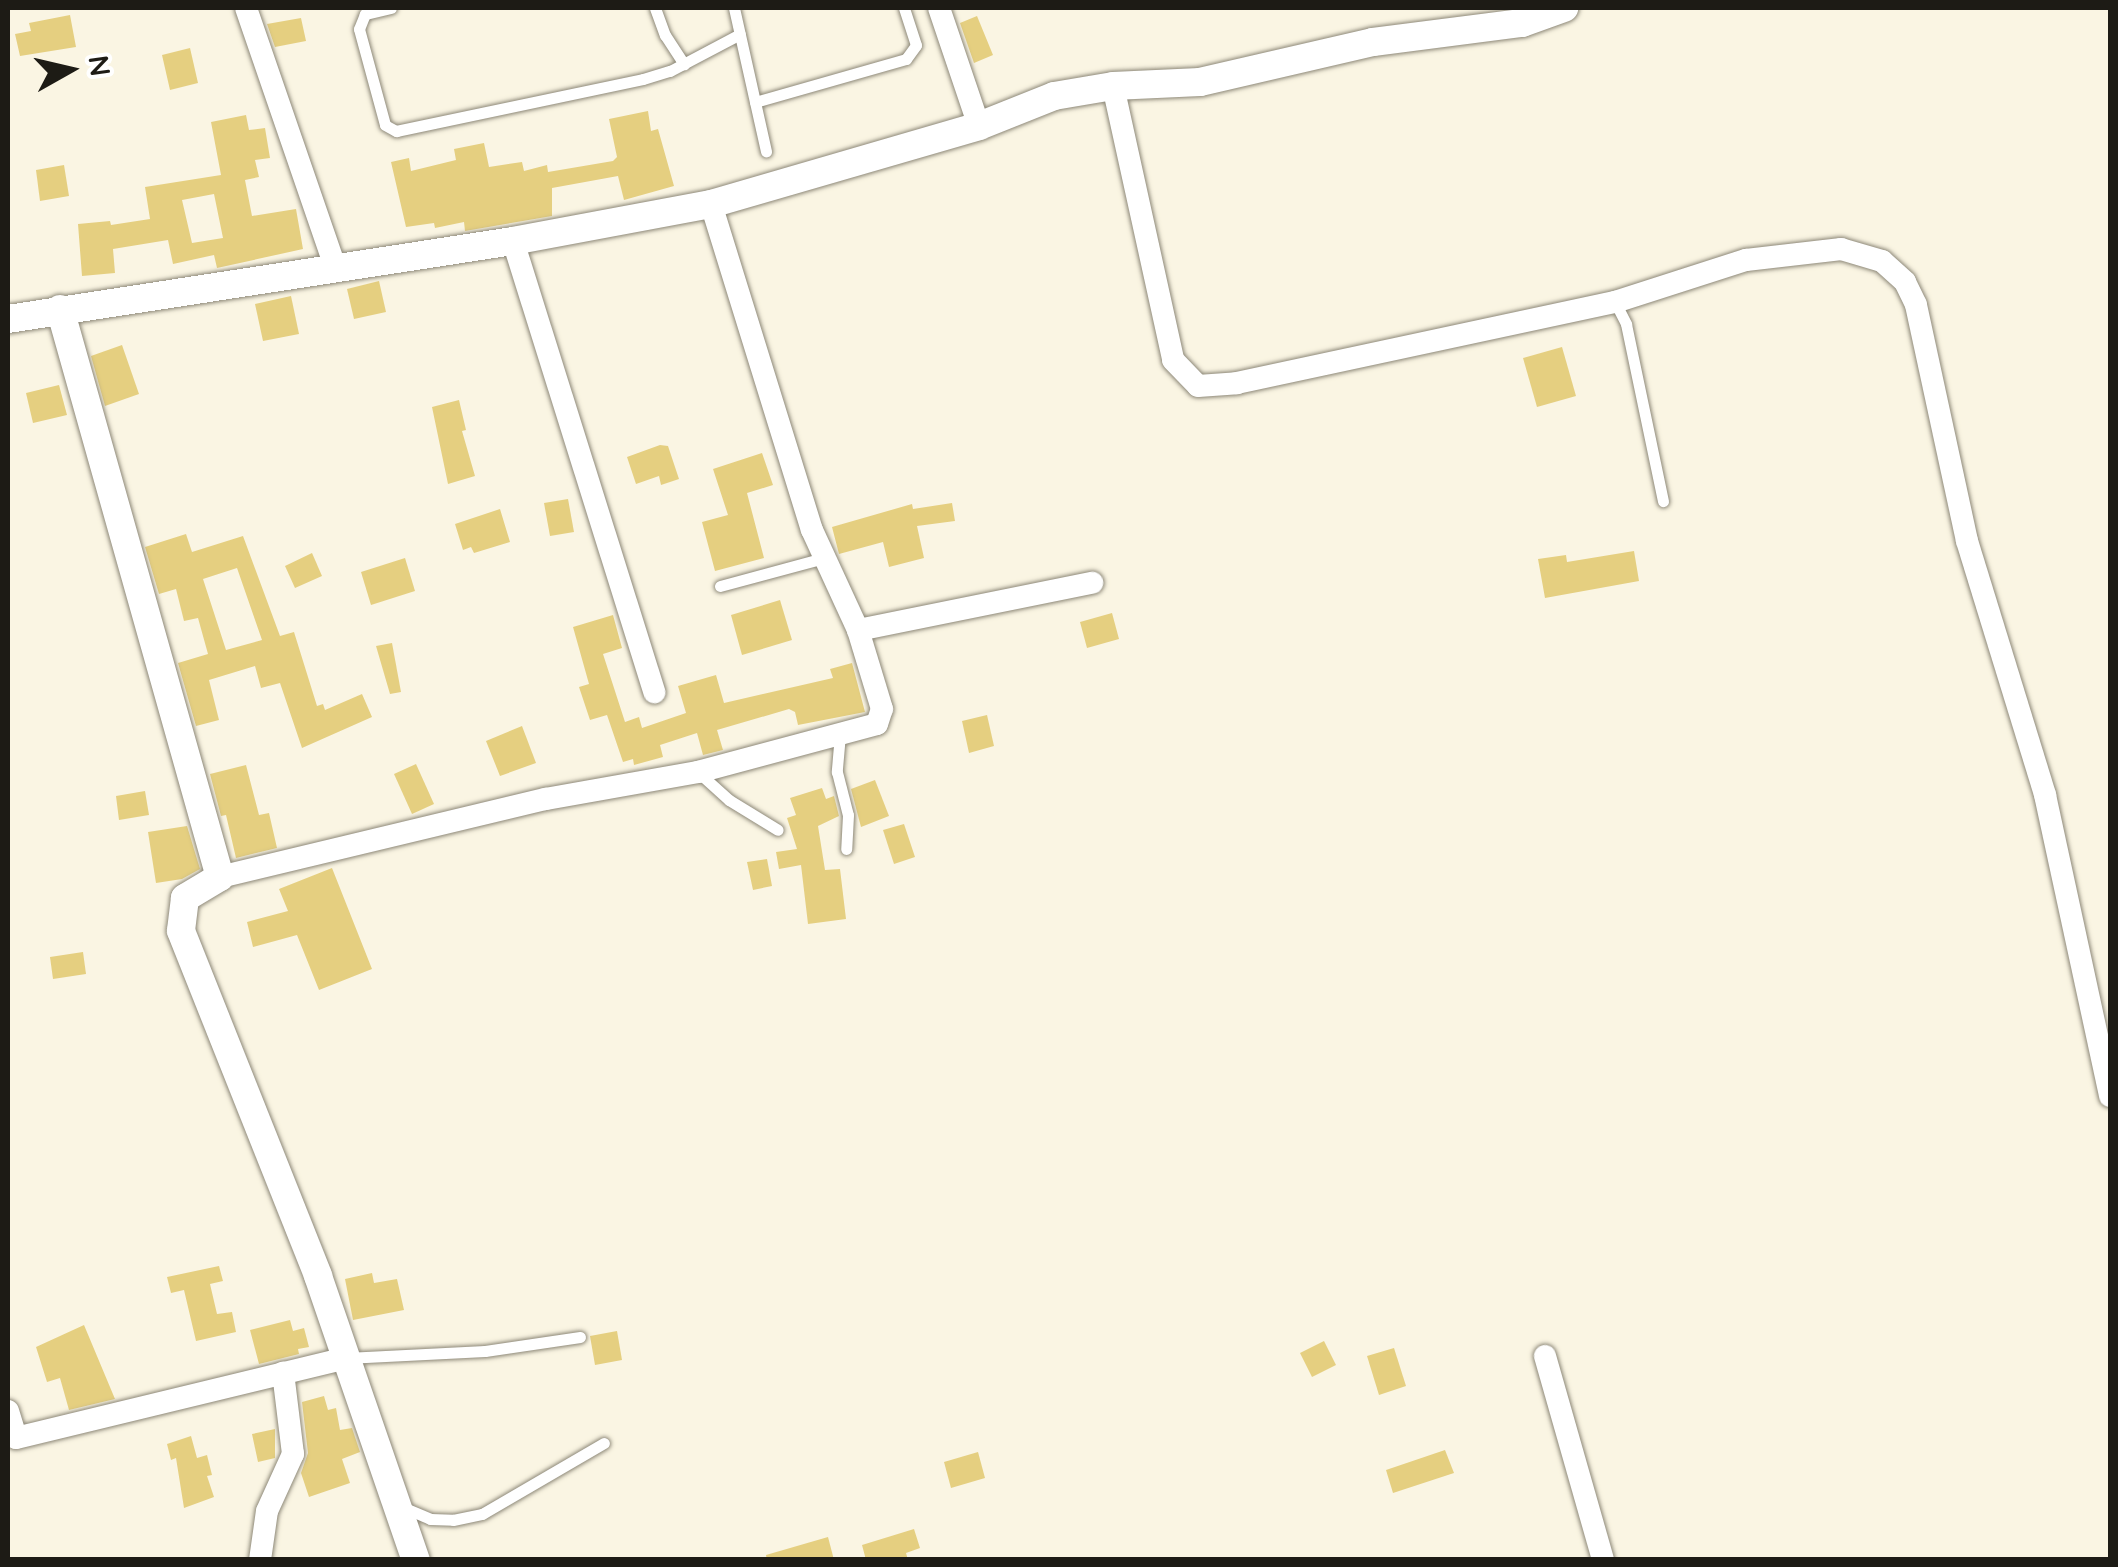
<!DOCTYPE html>
<html>
<head>
<meta charset="utf-8">
<style>
  body { margin:0 }
  #map { position:relative; width:2118px; height:1567px; overflow:hidden; background:#faf5e3; font-family:Quicksand,sans-serif }
  div>[style] { position:absolute }
  .building>* { inset:0; background:#e5cf80 }
  .roads { filter:drop-shadow(0 0 2px #8d8878) drop-shadow(0 0 2px #8d8878) }
  .service>* { height:11px; margin:-5.5px; padding:0 5.5px; transform-origin:5.5px; border-radius:5.5px; background:#fff }
  .minor>* { height:22px; margin:-11px; padding:0 11px; transform-origin:11px; border-radius:11px; background:#fff }
  .tertiary>* { height:28px; margin:-14px; padding:0 14px; transform-origin:14px; border-radius:14px; background:#fff }
  span { translate:-50% -50%; white-space:nowrap; text-align:center; line-height:1.15; -webkit-text-stroke:8px #fff; paint-order:stroke }
  .frame { position:absolute; inset:0; border:10px solid #1d1b15; pointer-events:none }
  .north { position:absolute; left:20px; top:20px; width:100px; height:100px; -webkit-text-stroke:8px #fff; paint-order:stroke; rotate:82deg; font-size:28px; font-weight:700; line-height:40px; text-align:center; color:#1d1b15 }
  .north::after { content:''; display:block; margin:auto; width:35px; height:45px; background:#1d1b15; clip-path:polygon(50% 0,100% 100%,50% 72%,0 100%) }
</style>
</head>
<body>
<div id="map">
  <div class="building">
    <div style="clip-path:polygon(70px 15px,76px 47px,20px 56px,15px 34px,31px 31px,29px 23px)"></div>
    <div style="clip-path:polygon(977px 16px,993px 55px,974px 63px,960px 23px)"></div>
    <div style="clip-path:polygon(301px 18px,306px 41px,275px 47px,267px 24px)"></div>
    <div style="clip-path:polygon(190px 48px,198px 83px,170px 90px,162px 55px)"></div>
    <div style="clip-path:polygon(648px 111px,651px 131px,658px 129px,674px 186px,624px 200px,618px 176px,552px 188px,552px 216px,465px 231px,464px 222px,435px 228px,434px 223px,406px 227px,391px 162px,409px 158px,411px 171px,456px 160px,454px 149px,484px 143px,489px 167px,522px 162px,524px 171px,547px 165px,548px 172px,613px 161px,617px 157px,609px 119px)"></div>
    <div style="clip-path:polygon(evenodd,246px 115px,249px 130px,265px 128px,270px 158px,255px 160px,259px 177px,245px 180px,252px 216px,296px 209px,303px 249px,217px 268px,214px 255px,173px 264px,168px 240px,113px 249px,115px 273px,82px 276px,78px 224px,110px 221px,111px 225px,150px 219px,145px 187px,221px 175px,211px 122px,246px 115px,214px 194px,223px 238px,192px 243px,182px 200px,214px 194px)"></div>
    <div style="clip-path:polygon(64px 165px,69px 196px,40px 201px,36px 170px)"></div>
    <div style="clip-path:polygon(379px 281px,386px 312px,354px 319px,347px 289px)"></div>
    <div style="clip-path:polygon(291px 296px,299px 334px,263px 341px,255px 304px)"></div>
    <div style="clip-path:polygon(122px 345px,139px 394px,105px 406px,91px 356px)"></div>
    <div style="clip-path:polygon(1562px 347px,1576px 396px,1537px 407px,1523px 358px)"></div>
    <div style="clip-path:polygon(59px 385px,67px 415px,33px 423px,26px 393px)"></div>
    <div style="clip-path:polygon(459px 400px,466px 430px,462px 431px,475px 476px,448px 484px,432px 407px)"></div>
    <div style="clip-path:polygon(660px 445px,668px 446px,679px 479px,661px 485px,659px 476px,636px 484px,627px 457px)"></div>
    <div style="clip-path:polygon(762px 453px,773px 485px,747px 493px,764px 558px,715px 571px,702px 522px,728px 515px,713px 469px)"></div>
    <div style="clip-path:polygon(568px 499px,574px 532px,550px 536px,544px 503px)"></div>
    <div style="clip-path:polygon(952px 503px,955px 521px,917px 526px,924px 558px,889px 567px,883px 542px,839px 554px,832px 527px,912px 504px,913px 509px)"></div>
    <div style="clip-path:polygon(500px 509px,510px 542px,474px 553px,471px 547px,463px 550px,455px 524px)"></div>
    <div style="clip-path:polygon(evenodd,186px 534px,192px 552px,243px 536px,280px 636px,294px 632px,317px 706px,323px 704px,325px 710px,362px 694px,372px 717px,302px 748px,280px 683px,261px 688px,255px 666px,209px 680px,219px 720px,196px 726px,178px 663px,208px 654px,198px 618px,184px 621px,176px 589px,159px 594px,145px 547px,186px 534px,237px 568px,262px 640px,226px 650px,203px 579px,237px 568px)"></div>
    <div style="clip-path:polygon(1634px 551px,1639px 581px,1545px 598px,1538px 559px,1566px 555px,1567px 562px)"></div>
    <div style="clip-path:polygon(312px 553px,322px 576px,295px 588px,285px 566px)"></div>
    <div style="clip-path:polygon(405px 558px,415px 591px,371px 605px,361px 572px)"></div>
    <div style="clip-path:polygon(780px 600px,792px 640px,742px 655px,731px 615px)"></div>
    <div style="clip-path:polygon(1112px 613px,1119px 639px,1087px 648px,1080px 622px)"></div>
    <div style="clip-path:polygon(613px 615px,622px 648px,603px 654px,625px 722px,639px 717px,642px 728px,686px 713px,678px 686px,716px 675px,724px 703px,833px 678px,830px 669px,852px 663px,865px 712px,798px 725px,795px 712px,789px 709px,717px 730px,723px 750px,703px 755px,697px 733px,660px 745px,663px 757px,634px 765px,633px 759px,623px 762px,607px 715px,590px 720px,579px 687px,589px 684px,573px 627px)"></div>
    <div style="clip-path:polygon(392px 643px,401px 692px,390px 694px,376px 646px)"></div>
    <div style="clip-path:polygon(987px 715px,994px 746px,969px 753px,962px 721px)"></div>
    <div style="clip-path:polygon(522px 726px,536px 763px,500px 776px,486px 741px)"></div>
    <div style="clip-path:polygon(416px 764px,434px 804px,412px 814px,394px 774px)"></div>
    <div style="clip-path:polygon(246px 765px,259px 815px,269px 813px,277px 848px,236px 858px,226px 815px,221px 816px,210px 774px)"></div>
    <div style="clip-path:polygon(875px 780px,889px 816px,861px 827px,851px 789px)"></div>
    <div style="clip-path:polygon(822px 788px,826px 799px,834px 796px,839px 816px,818px 826px,825px 870px,840px 869px,846px 919px,808px 924px,801px 865px,779px 869px,776px 852px,797px 849px,787px 818px,796px 815px,790px 798px)"></div>
    <div style="clip-path:polygon(145px 791px,149px 815px,119px 820px,116px 796px)"></div>
    <div style="clip-path:polygon(904px 824px,915px 857px,894px 864px,883px 830px)"></div>
    <div style="clip-path:polygon(187px 826px,200px 869px,182px 879px,156px 883px,148px 832px)"></div>
    <div style="clip-path:polygon(767px 859px,772px 886px,753px 890px,747px 862px)"></div>
    <div style="clip-path:polygon(332px 868px,372px 969px,319px 990px,297px 935px,253px 947px,247px 922px,288px 911px,279px 889px)"></div>
    <div style="clip-path:polygon(83px 952px,86px 974px,53px 979px,50px 957px)"></div>
    <div style="clip-path:polygon(219px 1266px,223px 1281px,210px 1284px,217px 1314px,232px 1312px,236px 1332px,196px 1341px,184px 1290px,171px 1293px,167px 1277px)"></div>
    <div style="clip-path:polygon(372px 1273px,374px 1283px,397px 1279px,404px 1310px,353px 1320px,345px 1279px)"></div>
    <div style="clip-path:polygon(290px 1320px,293px 1331px,304px 1328px,309px 1347px,298px 1349px,299px 1354px,259px 1364px,250px 1330px)"></div>
    <div style="clip-path:polygon(84px 1325px,115px 1399px,69px 1410px,60px 1378px,47px 1382px,36px 1347px)"></div>
    <div style="clip-path:polygon(617px 1331px,622px 1360px,595px 1365px,590px 1336px)"></div>
    <div style="clip-path:polygon(1324px 1341px,1336px 1365px,1312px 1377px,1300px 1353px)"></div>
    <div style="clip-path:polygon(1394px 1348px,1406px 1386px,1379px 1395px,1367px 1356px)"></div>
    <div style="clip-path:polygon(324px 1396px,328px 1410px,336px 1408px,340px 1430px,352px 1428px,360px 1452px,342px 1459px,350px 1483px,309px 1497px,301px 1473px,308px 1453px,302px 1402px)"></div>
    <div style="clip-path:polygon(275px 1429px,275px 1458px,258px 1462px,252px 1434px)"></div>
    <div style="clip-path:polygon(191px 1436px,197px 1458px,207px 1455px,212px 1475px,207px 1476px,214px 1497px,184px 1508px,176px 1458px,171px 1460px,167px 1444px)"></div>
    <div style="clip-path:polygon(1445px 1450px,1454px 1473px,1393px 1493px,1386px 1470px)"></div>
    <div style="clip-path:polygon(978px 1452px,985px 1478px,951px 1488px,944px 1462px)"></div>
    <div style="clip-path:polygon(914px 1529px,920px 1548px,906px 1553px,908px 1560px,866px 1560px,862px 1545px)"></div>
    <div style="clip-path:polygon(828px 1537px,834px 1560px,767px 1560px,766px 1555px)"></div>
  </div>
  <div class="roads">
    <div class="service">
      <div style="left:391px;top:8px;width:27px;rotate:167deg"></div>
      <div style="left:365px;top:14px;width:16px;rotate:112deg"></div>
      <div style="left:359px;top:29px;width:99px;rotate:74.8deg"></div>
      <div style="left:385px;top:125px;width:13px;rotate:29deg"></div>
      <div style="left:396px;top:131px;width:252px;rotate:-11.9deg"></div>
      <div style="left:643px;top:79px;width:28px;rotate:-17deg"></div>
      <div style="left:670px;top:71px;width:79px;rotate:-27.9deg"></div>
      <div style="left:655px;top:8px;width:29px;rotate:70deg"></div>
      <div style="left:665px;top:35px;width:35px;rotate:57deg"></div>
      <div style="left:734px;top:8px;width:147px;rotate:77.4deg"></div>
      <div style="left:755px;top:102px;width:157px;rotate:-15.9deg"></div>
      <div style="left:906px;top:59px;width:17px;rotate:-54deg"></div>
      <div style="left:916px;top:45px;width:39px;rotate:-108deg"></div>
      <div style="left:1615px;top:302px;width:25px;rotate:63deg"></div>
      <div style="left:1626px;top:324px;width:181px;rotate:78.2deg"></div>
      <div style="left:720px;top:586px;width:108px;rotate:-15.1deg"></div>
      <div style="left:840px;top:734px;width:38px;rotate:95deg"></div>
      <div style="left:837px;top:772px;width:44px;rotate:75.7deg"></div>
      <div style="left:848px;top:815px;width:34px;rotate:93deg"></div>
      <div style="left:698px;top:772px;width:42px;rotate:42.1deg"></div>
      <div style="left:729px;top:800px;width:57px;rotate:31.5deg"></div>
      <div style="left:346px;top:1358px;width:139px;rotate:-2.9deg"></div>
      <div style="left:485px;top:1351px;width:96px;rotate:-8.4deg"></div>
      <div style="left:400px;top:1506px;width:33px;rotate:23deg"></div>
      <div style="left:430px;top:1519px;width:23px;rotate:2deg"></div>
      <div style="left:453px;top:1520px;width:30px;rotate:-12deg"></div>
      <div style="left:482px;top:1514px;width:141px;rotate:-30.2deg"></div>
    </div>
    <div class="minor">
      <div style="left:246px;top:8px;width:274px;rotate:71deg"></div>
      <div style="left:939px;top:8px;width:125px;rotate:71.3deg"></div>
      <div style="left:1113px;top:86px;width:280px;rotate:77.6deg"></div>
      <div style="left:1173px;top:360px;width:36px;rotate:46deg"></div>
      <div style="left:1198px;top:386px;width:39px;rotate:-4deg"></div>
      <div style="left:1237px;top:383px;width:387px;rotate:-12.1deg"></div>
      <div style="left:1615px;top:302px;width:138px;rotate:-17.8deg"></div>
      <div style="left:1746px;top:260px;width:96px;rotate:-6.6deg"></div>
      <div style="left:1841px;top:249px;width:43px;rotate:16.3deg"></div>
      <div style="left:1882px;top:261px;width:31px;rotate:42deg"></div>
      <div style="left:1905px;top:282px;width:25px;rotate:64deg"></div>
      <div style="left:1916px;top:305px;width:241px;rotate:77.8deg"></div>
      <div style="left:1967px;top:541px;width:266px;rotate:72.9deg"></div>
      <div style="left:2045px;top:795px;width:308px;rotate:77.8deg"></div>
      <div style="left:711px;top:204px;width:341px;rotate:72.8deg"></div>
      <div style="left:812px;top:530px;width:110px;rotate:65.3deg"></div>
      <div style="left:513px;top:241px;width:473px;rotate:72.6deg"></div>
      <div style="left:220px;top:877px;width:335px;rotate:-13.5deg"></div>
      <div style="left:546px;top:799px;width:154px;rotate:-10.1deg"></div>
      <div style="left:698px;top:772px;width:185px;rotate:-15deg"></div>
      <div style="left:877px;top:724px;width:16px;rotate:-72deg"></div>
      <div style="left:882px;top:709px;width:83px;rotate:-106.9deg"></div>
      <div style="left:858px;top:630px;width:239px;rotate:-11.4deg"></div>
      <div style="left:1545px;top:1356px;width:212px;rotate:74.1deg"></div>
      <div style="left:8px;top:1411px;width:28px;rotate:73deg"></div>
      <div style="left:16px;top:1438px;width:340px;rotate:-13.6deg"></div>
      <div style="left:260px;top:1560px;width:49px;rotate:-81.9deg"></div>
      <div style="left:267px;top:1511px;width:63px;rotate:-65.5deg"></div>
      <div style="left:293px;top:1454px;width:82px;rotate:-97deg"></div>
    </div>
    <div class="tertiary">
      <div style="left:60px;top:309px;width:590px;rotate:74.27deg"></div>
      <div style="left:220px;top:877px;width:41px;rotate:149deg"></div>
      <div style="left:185px;top:898px;width:33px;rotate:97deg"></div>
      <div style="left:181px;top:931px;width:371px;rotate:68.3deg"></div>
      <div style="left:318px;top:1276px;width:300px;rotate:71deg"></div>
      <div style="left:8px;top:319px;width:511px;rotate:-8.78deg"></div>
      <div style="left:513px;top:241px;width:201px;rotate:-10.6deg"></div>
      <div style="left:711px;top:204px;width:279px;rotate:-16.2deg"></div>
      <div style="left:979px;top:126px;width:81px;rotate:-21.8deg"></div>
      <div style="left:1054px;top:96px;width:60px;rotate:-9.6deg"></div>
      <div style="left:1113px;top:86px;width:87px;rotate:-2.6deg"></div>
      <div style="left:1200px;top:82px;width:178px;rotate:-13deg"></div>
      <div style="left:1373px;top:42px;width:150px;rotate:-7.3deg"></div>
      <div style="left:1522px;top:23px;width:45px;rotate:-19.7deg"></div>
    </div>
  </div>
  <div class="frame"></div>
  <div class="north">N</div>
</div>
</body>
</html>
